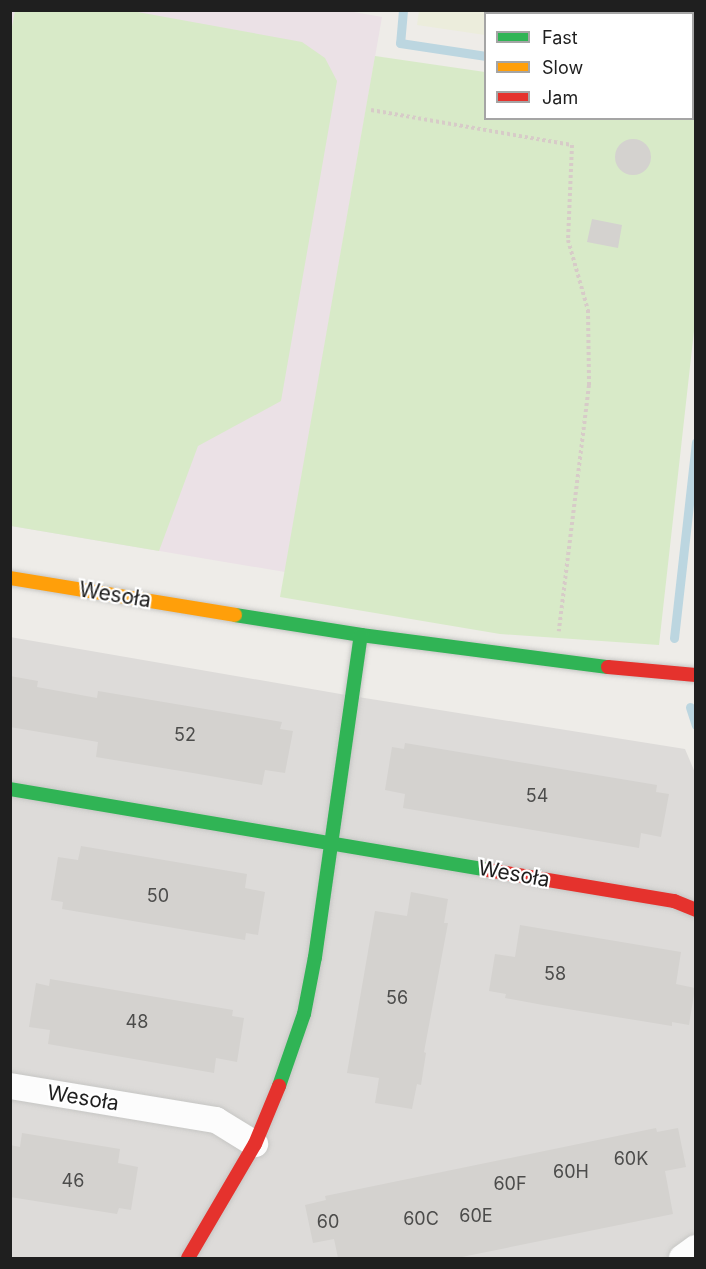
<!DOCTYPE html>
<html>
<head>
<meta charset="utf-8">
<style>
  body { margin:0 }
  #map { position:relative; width:706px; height:1269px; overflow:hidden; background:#eeece8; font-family:Inter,sans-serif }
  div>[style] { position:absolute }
  .residential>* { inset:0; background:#dddbd9 }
  .industrial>* { inset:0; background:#ebe1e6 }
  .farmland>* { inset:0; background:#eceddc }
  .grass>* { inset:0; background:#d8eac8 }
  .stream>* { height:9px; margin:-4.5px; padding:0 4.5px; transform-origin:4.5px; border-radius:4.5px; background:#bcd6e0 }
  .building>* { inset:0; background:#d4d2cf }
  .round { border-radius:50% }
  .path>* { height:4px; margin-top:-2px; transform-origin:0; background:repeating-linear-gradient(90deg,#d7cbc8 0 3px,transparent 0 6px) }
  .roads { filter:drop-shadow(0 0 2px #c6c6c4) drop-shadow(0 0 2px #c6c6c4) }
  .street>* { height:26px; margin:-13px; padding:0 13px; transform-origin:13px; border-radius:13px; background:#fcfcfc }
  .fast>* { height:14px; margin:-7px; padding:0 7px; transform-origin:7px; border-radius:7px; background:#30b455 }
  .slow>* { height:14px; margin:-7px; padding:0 7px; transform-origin:7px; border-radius:7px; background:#ff9f0a }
  .jam>* { height:14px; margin:-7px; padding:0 7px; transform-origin:7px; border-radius:7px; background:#e5322d }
  span { translate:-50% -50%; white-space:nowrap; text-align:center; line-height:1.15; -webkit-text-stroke:4.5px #fff; paint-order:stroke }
  .number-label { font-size:18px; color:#4c4c4b }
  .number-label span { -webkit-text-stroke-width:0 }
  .street-label { font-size:21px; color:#1f1f1f }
  .frame { position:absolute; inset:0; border:12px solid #1f1f1f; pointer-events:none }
  .legend { position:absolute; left:484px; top:12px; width:210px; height:108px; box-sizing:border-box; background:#fff; border:2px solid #a5a5a5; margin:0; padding:8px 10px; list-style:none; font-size:18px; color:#1f1f1f }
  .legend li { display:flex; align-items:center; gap:12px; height:30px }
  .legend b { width:30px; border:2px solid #a5a5a5 }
</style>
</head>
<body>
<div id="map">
  <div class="residential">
    <div style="clip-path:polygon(10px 637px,352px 696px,685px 749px,696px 775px,695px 1258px,11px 1258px)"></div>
  </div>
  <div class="industrial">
    <div style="clip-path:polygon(343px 10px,382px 17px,285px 572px,11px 526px,10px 11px)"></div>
  </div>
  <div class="farmland">
    <div style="clip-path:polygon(419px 11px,695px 11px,695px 68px,693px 67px,692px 14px,486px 14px,485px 35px,417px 25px)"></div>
  </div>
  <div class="grass">
    <div style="clip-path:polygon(15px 11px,132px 11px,302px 42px,325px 58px,337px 81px,281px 401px,198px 446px,159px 551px,11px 526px,10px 37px)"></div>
    <div style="clip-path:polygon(375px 56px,485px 72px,486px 118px,692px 118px,693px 101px,695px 101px,695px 322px,659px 645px,500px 634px,280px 597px)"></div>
  </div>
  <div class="stream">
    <div style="left:403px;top:10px;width:33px;rotate:95deg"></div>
    <div style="left:400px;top:43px;width:87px;rotate:8.6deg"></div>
    <div style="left:692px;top:88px;width:4px;rotate:14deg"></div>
    <div style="left:674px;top:638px;width:197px;rotate:-83.6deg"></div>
    <div style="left:690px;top:707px;width:19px;rotate:72deg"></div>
  </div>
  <div class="building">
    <div class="round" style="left:615px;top:139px;width:36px;height:36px"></div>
    <div style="clip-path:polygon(592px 219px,622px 225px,618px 248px,587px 242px)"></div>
    <div style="clip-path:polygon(10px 676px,38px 681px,37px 687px,97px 698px,98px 691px,282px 722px,280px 729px,293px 731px,285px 773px,265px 770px,262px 785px,193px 773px,96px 757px,98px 742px,10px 727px)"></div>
    <div style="clip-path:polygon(405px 743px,657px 785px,656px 792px,669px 794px,661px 837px,641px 833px,639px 848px,403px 808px,405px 794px,385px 790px,392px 747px,404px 749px)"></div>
    <div style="clip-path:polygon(81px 846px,247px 874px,245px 888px,265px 892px,258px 935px,246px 933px,245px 940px,62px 909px,63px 902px,51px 900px,58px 857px,78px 860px)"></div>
    <div style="clip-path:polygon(411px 892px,448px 899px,444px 923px,448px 923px,424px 1052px,426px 1053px,421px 1085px,417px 1084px,412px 1109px,375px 1103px,379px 1078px,347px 1073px,375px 911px,407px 916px)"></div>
    <div style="clip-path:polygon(520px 925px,681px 952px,676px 984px,695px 988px,689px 1025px,672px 1022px,672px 1026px,543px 1005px,505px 998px,506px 994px,489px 991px,495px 954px,515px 957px)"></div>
    <div style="clip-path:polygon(50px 979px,233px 1010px,232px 1016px,244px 1018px,237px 1062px,216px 1058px,214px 1073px,48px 1044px,50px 1030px,29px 1027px,36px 983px,49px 986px)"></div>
    <div style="clip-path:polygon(656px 1128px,657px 1132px,678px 1128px,686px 1167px,665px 1171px,673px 1214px,457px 1258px,338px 1258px,334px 1239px,313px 1243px,305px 1205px,326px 1200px,325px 1196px)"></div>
    <div style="clip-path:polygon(22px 1133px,120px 1149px,118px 1163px,138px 1167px,131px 1210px,119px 1208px,117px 1214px,10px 1197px,10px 1145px,20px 1147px)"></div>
  </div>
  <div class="path">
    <div style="left:371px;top:110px;width:204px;rotate:9.9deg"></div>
    <div style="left:572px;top:145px;width:95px;rotate:92.4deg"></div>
    <div style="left:568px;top:240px;width:73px;rotate:74.1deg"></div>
    <div style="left:588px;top:310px;width:75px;rotate:89.2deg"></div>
    <div style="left:589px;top:385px;width:248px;rotate:97deg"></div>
  </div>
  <div class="roads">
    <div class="street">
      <div style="left:10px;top:1086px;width:209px;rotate:9.4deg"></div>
      <div style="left:216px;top:1120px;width:46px;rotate:31.6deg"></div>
      <div style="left:682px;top:1258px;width:17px;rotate:-36deg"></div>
    </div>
    <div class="fast">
      <div style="left:235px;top:615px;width:128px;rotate:9deg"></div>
      <div style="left:361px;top:635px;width:249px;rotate:7.4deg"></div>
      <div style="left:10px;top:789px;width:485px;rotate:9.6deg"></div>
      <div style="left:279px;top:1086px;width:76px;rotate:-70.9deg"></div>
      <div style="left:304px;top:1014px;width:58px;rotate:-79.1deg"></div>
      <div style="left:315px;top:957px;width:325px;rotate:-81.9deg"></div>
    </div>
    <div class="slow">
      <div style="left:10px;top:578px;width:228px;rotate:9.3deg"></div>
    </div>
    <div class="jam">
      <div style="left:608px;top:667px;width:88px;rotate:5.2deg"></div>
      <div style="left:488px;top:870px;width:189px;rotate:9.5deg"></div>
      <div style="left:674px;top:901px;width:24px;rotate:22deg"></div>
      <div style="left:188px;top:1258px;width:132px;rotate:-59.6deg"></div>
      <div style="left:255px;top:1144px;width:63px;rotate:-67.5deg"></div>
    </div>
  </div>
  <div class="number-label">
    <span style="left:185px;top:735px">52</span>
    <span style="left:537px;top:796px">54</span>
    <span style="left:158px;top:896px">50</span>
    <span style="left:555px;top:974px">58</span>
    <span style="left:397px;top:998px">56</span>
    <span style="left:137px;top:1022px">48</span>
    <span style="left:631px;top:1159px">60K</span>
    <span style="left:571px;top:1172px">60H</span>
    <span style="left:73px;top:1181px">46</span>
    <span style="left:510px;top:1184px">60F</span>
    <span style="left:476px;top:1216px">60E</span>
    <span style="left:421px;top:1219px">60C</span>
    <span style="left:328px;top:1222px">60</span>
  </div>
  <div class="street-label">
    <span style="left:115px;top:595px;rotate:9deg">Wesoła</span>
    <span style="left:514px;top:874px;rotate:10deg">Wesoła</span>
    <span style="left:83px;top:1098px;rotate:9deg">Wesoła</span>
  </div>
  <div class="frame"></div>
  <ul class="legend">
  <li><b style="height:8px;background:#30b455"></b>Fast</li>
  <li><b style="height:8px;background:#ff9f0a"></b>Slow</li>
  <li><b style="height:8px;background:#e5322d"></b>Jam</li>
  </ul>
</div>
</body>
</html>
